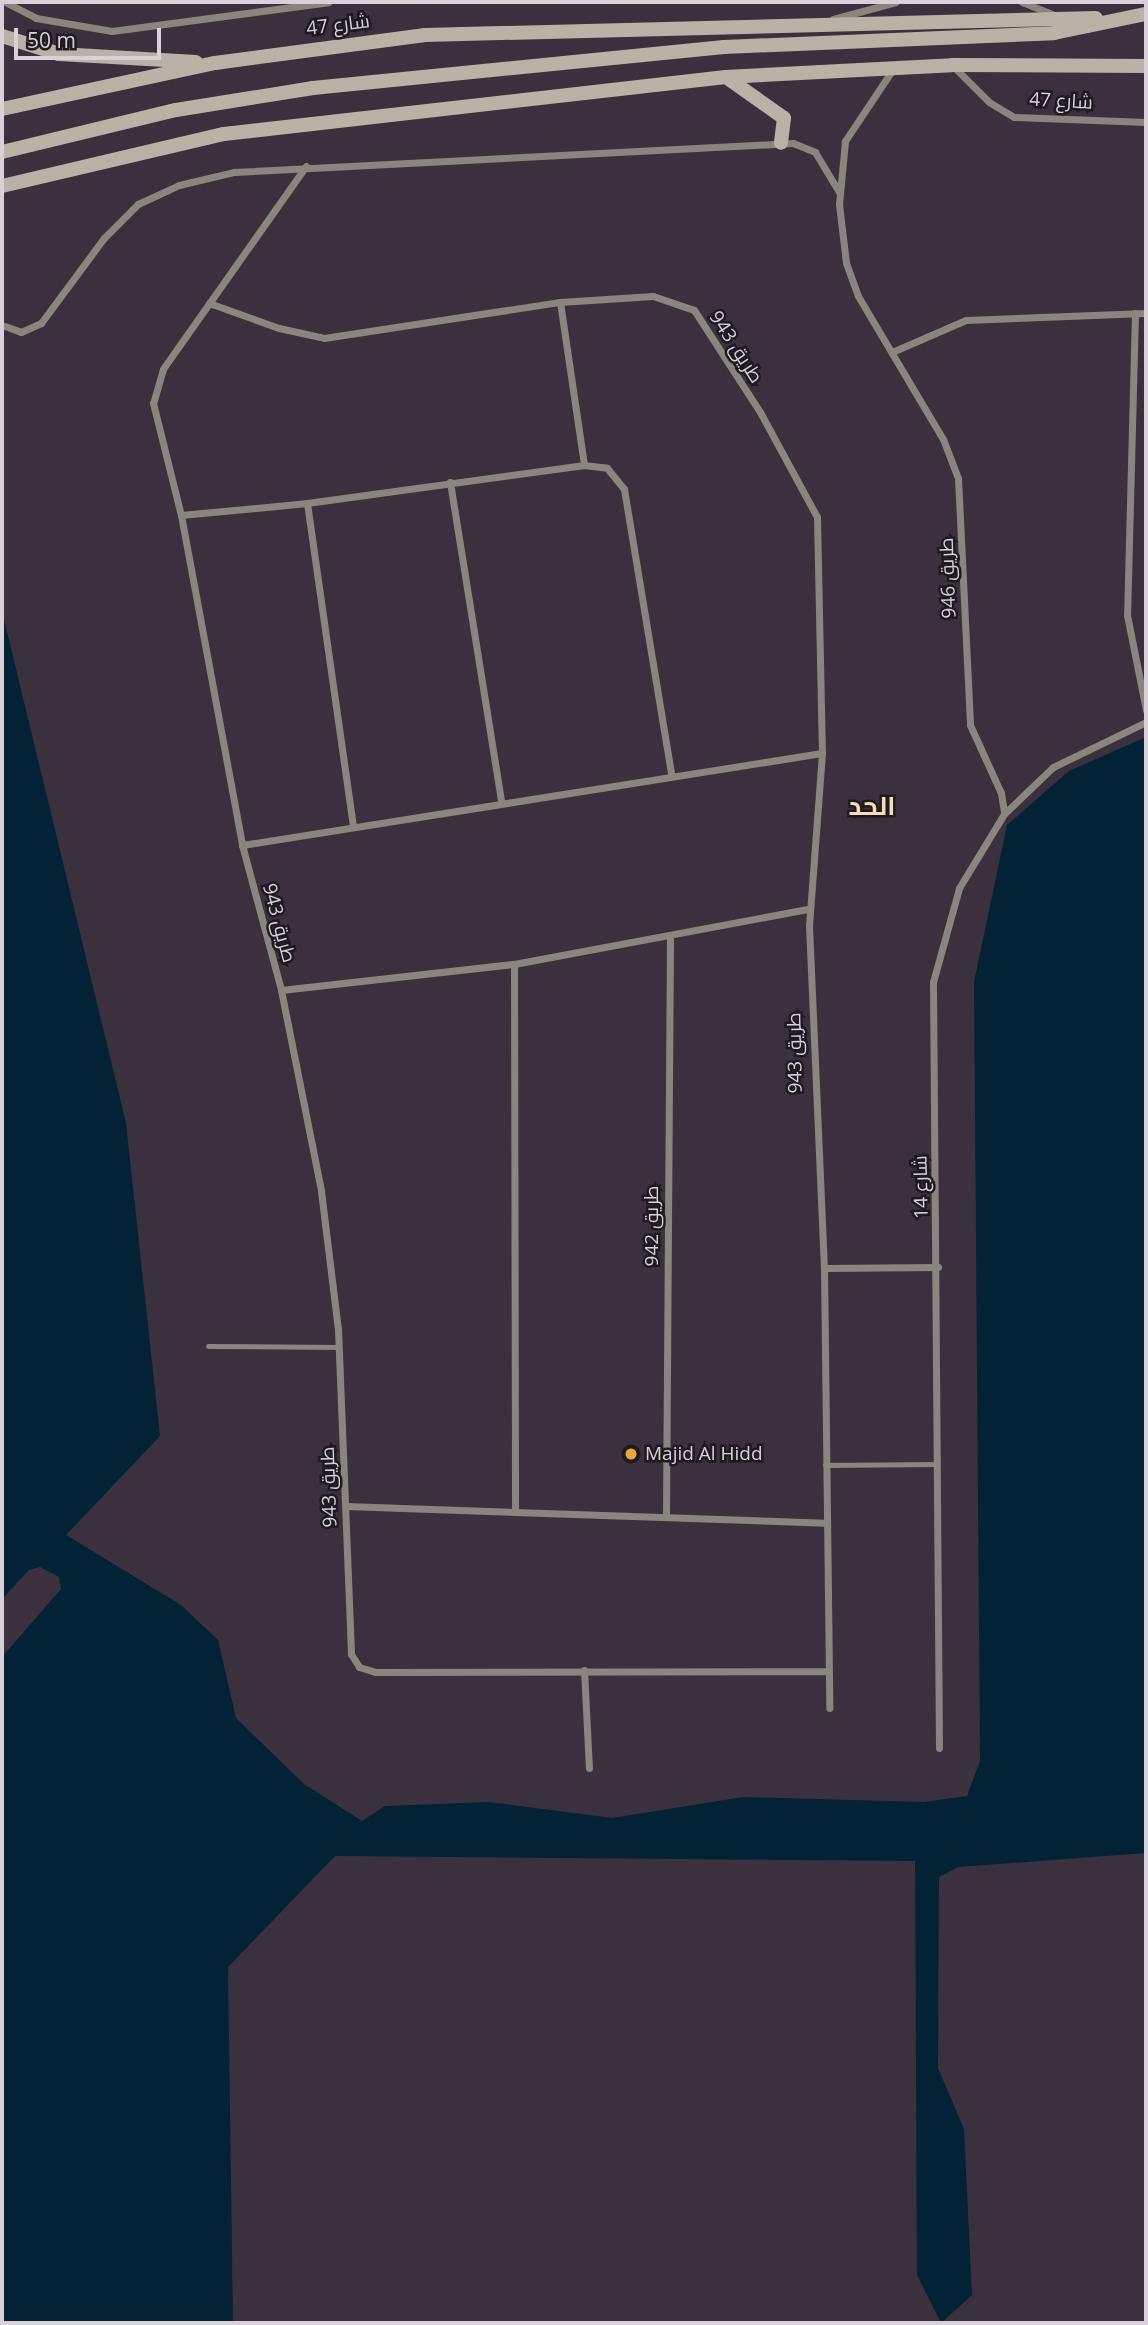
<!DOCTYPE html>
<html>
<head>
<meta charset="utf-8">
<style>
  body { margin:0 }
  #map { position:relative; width:1148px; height:2325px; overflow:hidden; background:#3b303e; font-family:"Open Sans",Cairo,sans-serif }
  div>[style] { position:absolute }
  .water>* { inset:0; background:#032236 }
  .lane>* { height:5px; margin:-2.5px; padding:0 2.5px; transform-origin:2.5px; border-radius:2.5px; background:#89867e }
  .street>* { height:7px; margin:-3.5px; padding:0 3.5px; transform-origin:3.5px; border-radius:3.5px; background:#89867e }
  .secondary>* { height:14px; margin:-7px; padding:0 7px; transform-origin:7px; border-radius:7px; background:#b9b3a7 }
  .dots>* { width:19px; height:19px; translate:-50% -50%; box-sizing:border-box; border:4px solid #1f1a21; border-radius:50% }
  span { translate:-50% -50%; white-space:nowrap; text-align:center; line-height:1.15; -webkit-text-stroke:5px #1f1a21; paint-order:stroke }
  .street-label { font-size:19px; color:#d8d1da }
  .poi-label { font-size:19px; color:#d8d1da }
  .left { translate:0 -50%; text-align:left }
  .district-label { font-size:26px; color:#fadbb5; font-weight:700 }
  .frame { position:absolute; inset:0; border:4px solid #d8d1da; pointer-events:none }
  .scale { position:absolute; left:14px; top:28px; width:147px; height:32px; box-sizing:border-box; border:4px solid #d8d1da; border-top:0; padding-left:9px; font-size:21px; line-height:24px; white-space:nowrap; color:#d8d1da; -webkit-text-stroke:5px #1f1a21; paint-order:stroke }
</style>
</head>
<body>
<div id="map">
  <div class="water">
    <div style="clip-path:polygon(2px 611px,126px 1123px,160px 1436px,66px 1535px,181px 1605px,218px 1640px,236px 1718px,304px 1784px,362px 1821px,385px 1806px,488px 1802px,612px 1818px,743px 1797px,924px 1802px,967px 1796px,980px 1761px,974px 982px,1007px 825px,1069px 771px,1146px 737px,1146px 1853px,958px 1867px,939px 1877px,938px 2068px,964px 2129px,972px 2295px,941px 2323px,917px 2275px,915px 1861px,335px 1856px,228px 1967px,233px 2323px,2px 2323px,2px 1657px,61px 1589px,59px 1577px,40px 1567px,29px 1570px,2px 1599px)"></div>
  </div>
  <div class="lane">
    <div style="left:208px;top:1346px;width:131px;rotate:0.4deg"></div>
    <div style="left:825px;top:1465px;width:112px;rotate:-0.5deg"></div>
  </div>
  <div class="street">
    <div style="left:5px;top:2px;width:35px;rotate:27deg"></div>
    <div style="left:36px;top:18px;width:77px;rotate:9.7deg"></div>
    <div style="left:112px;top:31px;width:218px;rotate:-7.6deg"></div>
    <div style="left:1022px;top:2px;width:37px;rotate:22deg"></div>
    <div style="left:833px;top:19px;width:65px;rotate:-15.1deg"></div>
    <div style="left:953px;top:66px;width:51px;rotate:45deg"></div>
    <div style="left:989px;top:102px;width:29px;rotate:31deg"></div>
    <div style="left:1014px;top:117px;width:132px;rotate:2.2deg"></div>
    <div style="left:893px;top:69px;width:87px;rotate:123.7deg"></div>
    <div style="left:845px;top:141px;width:63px;rotate:95.4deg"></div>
    <div style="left:839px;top:204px;width:59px;rotate:83.2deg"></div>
    <div style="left:846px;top:263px;width:35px;rotate:70deg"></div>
    <div style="left:858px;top:296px;width:166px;rotate:59.3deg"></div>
    <div style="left:943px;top:439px;width:42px;rotate:69deg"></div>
    <div style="left:958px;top:478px;width:247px;rotate:87.2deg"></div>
    <div style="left:970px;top:725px;width:75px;rotate:65.5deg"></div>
    <div style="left:1001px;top:793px;width:20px;rotate:81deg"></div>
    <div style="left:306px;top:166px;width:248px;rotate:125.2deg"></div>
    <div style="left:163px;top:369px;width:35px;rotate:106deg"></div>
    <div style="left:153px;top:403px;width:115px;rotate:76deg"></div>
    <div style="left:181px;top:515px;width:336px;rotate:79.5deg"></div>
    <div style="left:242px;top:845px;width:150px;rotate:74.9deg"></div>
    <div style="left:281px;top:990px;width:205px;rotate:78.7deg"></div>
    <div style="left:321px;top:1191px;width:139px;rotate:83deg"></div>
    <div style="left:338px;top:1329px;width:325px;rotate:87.7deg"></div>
    <div style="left:351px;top:1654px;width:15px;rotate:58deg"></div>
    <div style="left:359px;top:1667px;width:17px;rotate:17deg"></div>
    <div style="left:375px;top:1672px;width:452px;rotate:-0.1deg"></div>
    <div style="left:560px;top:302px;width:165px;rotate:81.6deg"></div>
    <div style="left:209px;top:303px;width:74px;rotate:19.7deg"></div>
    <div style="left:279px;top:328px;width:46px;rotate:12.5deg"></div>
    <div style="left:324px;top:338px;width:239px;rotate:-8.7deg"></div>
    <div style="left:560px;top:302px;width:93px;rotate:-3.7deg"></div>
    <div style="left:653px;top:296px;width:43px;rotate:18.9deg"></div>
    <div style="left:694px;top:310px;width:121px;rotate:57.1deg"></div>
    <div style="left:760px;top:412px;width:119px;rotate:61.5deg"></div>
    <div style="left:817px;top:517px;width:236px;rotate:88.8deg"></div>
    <div style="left:822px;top:753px;width:172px;rotate:94.3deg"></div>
    <div style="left:809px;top:925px;width:343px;rotate:87.5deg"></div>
    <div style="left:824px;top:1268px;width:440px;rotate:89.3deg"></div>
    <div style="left:1135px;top:313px;width:302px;rotate:91.5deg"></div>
    <div style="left:1127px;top:615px;width:97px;rotate:78.7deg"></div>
    <div style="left:2px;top:325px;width:20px;rotate:20deg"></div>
    <div style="left:21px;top:332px;width:22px;rotate:-24deg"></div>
    <div style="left:41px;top:323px;width:106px;rotate:-53.5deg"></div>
    <div style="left:104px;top:238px;width:48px;rotate:-45deg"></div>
    <div style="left:138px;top:204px;width:45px;rotate:-24.9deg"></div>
    <div style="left:179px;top:185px;width:57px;rotate:-13.3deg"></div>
    <div style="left:234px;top:172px;width:560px;rotate:-2.97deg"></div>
    <div style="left:793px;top:143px;width:24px;rotate:22deg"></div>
    <div style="left:815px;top:152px;width:47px;rotate:59deg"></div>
    <div style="left:892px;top:352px;width:81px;rotate:-23.4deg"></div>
    <div style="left:966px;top:320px;width:180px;rotate:-2.2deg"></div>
    <div style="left:450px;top:482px;width:324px;rotate:80.9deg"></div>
    <div style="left:307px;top:503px;width:327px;rotate:81.9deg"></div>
    <div style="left:181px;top:515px;width:127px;rotate:-5.4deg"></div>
    <div style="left:307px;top:503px;width:280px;rotate:-7.8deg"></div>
    <div style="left:584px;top:465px;width:23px;rotate:7deg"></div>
    <div style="left:607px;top:468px;width:27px;rotate:51deg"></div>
    <div style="left:624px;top:489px;width:288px;rotate:80.6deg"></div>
    <div style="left:242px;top:845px;width:587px;rotate:-9.01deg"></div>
    <div style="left:514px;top:964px;width:544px;rotate:89.89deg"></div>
    <div style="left:281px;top:990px;width:234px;rotate:-6.4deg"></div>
    <div style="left:514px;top:964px;width:300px;rotate:-10.6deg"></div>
    <div style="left:824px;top:1268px;width:114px;rotate:-0.5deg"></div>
    <div style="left:346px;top:1506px;width:479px;rotate:2deg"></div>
    <div style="left:666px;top:1513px;width:575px;rotate:-89.6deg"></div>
    <div style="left:584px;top:1670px;width:98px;rotate:87.1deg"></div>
    <div style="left:939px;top:1748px;width:766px;rotate:-90.45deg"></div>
    <div style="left:933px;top:982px;width:98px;rotate:-74.5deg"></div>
    <div style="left:959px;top:888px;width:87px;rotate:-58.7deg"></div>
    <div style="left:1004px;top:814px;width:68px;rotate:-43.8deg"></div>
    <div style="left:1053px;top:767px;width:103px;rotate:-25.8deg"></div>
  </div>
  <div class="secondary">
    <div style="left:2px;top:36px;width:60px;rotate:17.5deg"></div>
    <div style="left:59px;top:54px;width:137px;rotate:3.3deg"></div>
    <div style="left:726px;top:77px;width:71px;rotate:35.3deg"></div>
    <div style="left:784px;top:118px;width:25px;rotate:97deg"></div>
    <div style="left:2px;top:109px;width:218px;rotate:-12.2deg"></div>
    <div style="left:215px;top:63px;width:212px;rotate:-7.6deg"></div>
    <div style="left:425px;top:35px;width:671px;rotate:-1.45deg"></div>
    <div style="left:2px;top:152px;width:179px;rotate:-13.6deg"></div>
    <div style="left:176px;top:110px;width:139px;rotate:-9.1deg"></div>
    <div style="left:313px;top:88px;width:413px;rotate:-5.7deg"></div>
    <div style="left:724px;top:47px;width:330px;rotate:-2.4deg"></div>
    <div style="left:1054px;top:33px;width:94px;rotate:-11.7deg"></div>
    <div style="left:2px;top:186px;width:228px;rotate:-13.2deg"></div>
    <div style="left:224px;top:134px;width:505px;rotate:-6.48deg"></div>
    <div style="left:726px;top:77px;width:226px;rotate:-3deg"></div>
    <div style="left:952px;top:65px;width:194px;rotate:0.3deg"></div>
  </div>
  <div class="dots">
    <div style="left:631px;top:1454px;background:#efa73e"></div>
  </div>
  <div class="street-label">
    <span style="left:338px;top:25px;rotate:-7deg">شارع 47</span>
    <span style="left:1061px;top:101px;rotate:3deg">شارع 47</span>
    <span style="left:736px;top:347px;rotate:57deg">طريق 943</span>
    <span style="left:948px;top:578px;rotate:-92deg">طريق 946</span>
    <span style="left:279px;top:923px;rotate:75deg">طريق 943</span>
    <span style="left:795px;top:1053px;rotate:-91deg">طريق 943</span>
    <span style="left:921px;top:1187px;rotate:-91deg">شارع 14</span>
    <span style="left:652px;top:1226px;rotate:-90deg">طريق 942</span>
    <span style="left:329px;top:1487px;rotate:-92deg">طريق 943</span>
  </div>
  <div class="poi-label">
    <span class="left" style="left:645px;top:1454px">Majid Al Hidd</span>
  </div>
  <div class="district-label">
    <span style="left:872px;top:806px">الحد</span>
  </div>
  <div class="frame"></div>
  <div class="scale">50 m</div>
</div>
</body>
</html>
